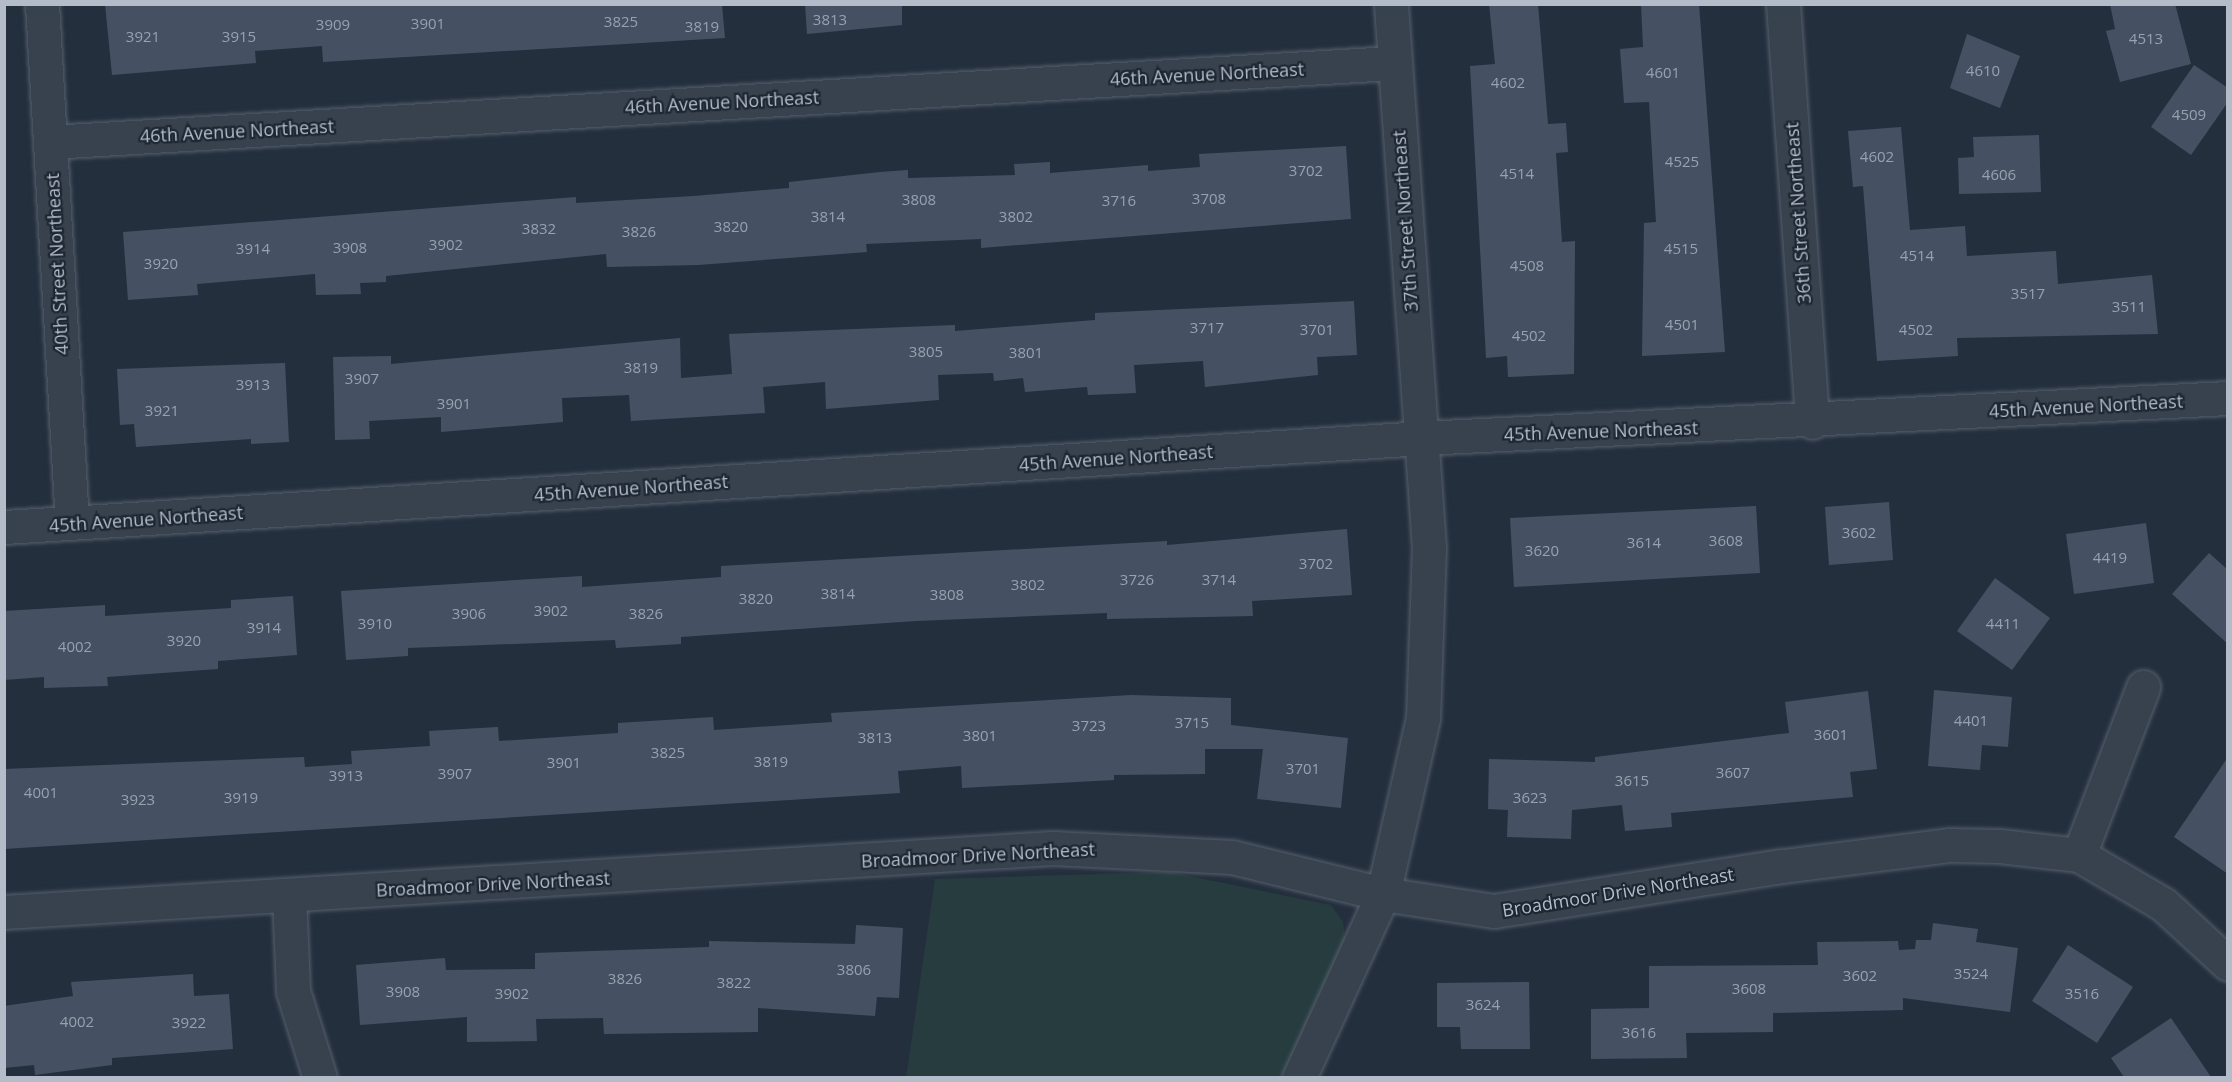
<!DOCTYPE html>
<html>
<head>
<meta charset="utf-8">
<style>
  body { margin:0 }
  #map { position:relative; width:2232px; height:1082px; overflow:hidden; background:#242f3e; font-family:"Open Sans",sans-serif }
  div>[style] { position:absolute }
  .green>* { inset:0; background:#263c3f }
  .building>* { inset:0; background:#455162 }
  .roads { filter:drop-shadow(0 0 2px #565f6c) drop-shadow(0 0 2px #565f6c) }
  .minor>* { height:33px; margin:-16.5px; padding:0 16.5px; transform-origin:16.5px; border-radius:16.5px; background:#38414e }
  .tertiary>* { height:33px; margin:-16.5px; padding:0 16.5px; transform-origin:16.5px; border-radius:16.5px; background:#38414e }
  span { translate:-50% -50%; white-space:nowrap; text-align:center; line-height:1.15; -webkit-text-stroke:4.5px #1d2633; paint-order:stroke }
  .number-label { font-size:15px; color:#98a1af }
  .number-label span { -webkit-text-stroke-width:0 }
  .street-label { font-size:18px; color:#b4bcc9 }
  .frame { position:absolute; inset:0; border:6px solid #b4bcc9; pointer-events:none }
</style>
</head>
<body>
<div id="map">
  <div class="green">
    <div style="clip-path:polygon(1170px 872px,1331px 905px,1343px 922px,1346px 944px,1281px 1077px,906px 1078px,935px 879px)"></div>
  </div>
  <div class="building">
    <div style="clip-path:polygon(105px 4px,722px 4px,725px 38px,323px 62px,322px 46px,255px 51px,256px 63px,112px 75px)"></div>
    <div style="clip-path:polygon(805px 4px,902px 4px,902px 25px,807px 34px)"></div>
    <div style="clip-path:polygon(1489px 4px,1538px 4px,1548px 124px,1566px 123px,1568px 152px,1556px 153px,1562px 242px,1575px 241px,1574px 374px,1508px 377px,1507px 356px,1486px 358px,1470px 66px,1495px 64px)"></div>
    <div style="clip-path:polygon(1641px 4px,1699px 4px,1725px 352px,1642px 356px,1644px 223px,1656px 222px,1649px 102px,1624px 103px,1620px 49px,1643px 47px)"></div>
    <div style="clip-path:polygon(2110px 4px,2175px 4px,2191px 64px,2120px 82px,2106px 31px,2115px 29px)"></div>
    <div style="clip-path:polygon(1967px 34px,2020px 56px,2000px 108px,1950px 88px)"></div>
    <div style="clip-path:polygon(2194px 65px,2228px 88px,2228px 102px,2191px 155px,2151px 127px)"></div>
    <div style="clip-path:polygon(1901px 127px,1910px 230px,1965px 226px,1967px 256px,2056px 251px,2058px 284px,2152px 275px,2158px 334px,1957px 338px,1958px 356px,1877px 361px,1863px 186px,1853px 187px,1848px 131px)"></div>
    <div style="clip-path:polygon(2039px 135px,2041px 192px,1959px 194px,1958px 158px,1974px 157px,1973px 137px)"></div>
    <div style="clip-path:polygon(1346px 146px,1351px 219px,981px 248px,981px 239px,866px 244px,867px 252px,698px 265px,607px 267px,606px 254px,386px 276px,386px 282px,360px 283px,361px 294px,316px 295px,315px 274px,197px 284px,198px 295px,128px 300px,123px 232px,576px 197px,576px 203px,694px 196px,789px 188px,789px 182px,880px 172px,908px 170px,908px 178px,1015px 175px,1014px 164px,1050px 162px,1050px 173px,1148px 165px,1148px 171px,1200px 167px,1199px 154px)"></div>
    <div style="clip-path:polygon(1354px 301px,1357px 355px,1317px 357px,1318px 375px,1205px 387px,1203px 361px,1134px 365px,1136px 393px,1088px 395px,1087px 387px,1025px 392px,1023px 378px,994px 381px,993px 373px,938px 375px,939px 400px,826px 409px,825px 382px,763px 387px,765px 413px,631px 421px,629px 395px,562px 398px,563px 422px,441px 432px,441px 417px,369px 421px,370px 439px,335px 440px,333px 357px,391px 356px,391px 364px,680px 338px,681px 378px,732px 374px,729px 334px,955px 325px,955px 331px,1095px 320px,1095px 313px)"></div>
    <div style="clip-path:polygon(285px 363px,289px 442px,251px 444px,251px 439px,136px 447px,134px 424px,120px 425px,117px 369px)"></div>
    <div style="clip-path:polygon(1889px 502px,1893px 560px,1829px 565px,1825px 507px)"></div>
    <div style="clip-path:polygon(1756px 506px,1760px 573px,1514px 587px,1510px 518px)"></div>
    <div style="clip-path:polygon(2146px 523px,2154px 583px,2074px 594px,2066px 534px)"></div>
    <div style="clip-path:polygon(1347px 529px,1352px 595px,1252px 601px,1253px 616px,1107px 619px,1107px 613px,916px 621px,681px 637px,681px 644px,616px 648px,615px 640px,408px 648px,408px 656px,346px 660px,341px 591px,582px 576px,582px 587px,721px 577px,721px 566px,1167px 541px,1167px 545px)"></div>
    <div style="clip-path:polygon(2209px 553px,2228px 570px,2228px 644px,2172px 594px)"></div>
    <div style="clip-path:polygon(1995px 578px,2050px 618px,2012px 670px,1957px 631px)"></div>
    <div style="clip-path:polygon(293px 596px,297px 655px,218px 661px,218px 669px,107px 677px,108px 686px,44px 688px,44px 677px,4px 680px,4px 611px,105px 605px,105px 616px,231px 608px,231px 600px)"></div>
    <div style="clip-path:polygon(1934px 690px,2012px 697px,2008px 747px,1982px 745px,1980px 770px,1928px 766px)"></div>
    <div style="clip-path:polygon(1868px 691px,1877px 769px,1850px 772px,1853px 797px,1671px 813px,1672px 827px,1625px 831px,1622px 805px,1572px 810px,1571px 839px,1507px 837px,1508px 810px,1488px 809px,1489px 759px,1595px 762px,1595px 757px,1789px 733px,1785px 702px)"></div>
    <div style="clip-path:polygon(1131px 695px,1231px 698px,1231px 725px,1348px 738px,1341px 808px,1257px 799px,1263px 749px,1205px 749px,1205px 774px,1114px 775px,1114px 780px,962px 788px,961px 766px,898px 771px,900px 793px,4px 849px,4px 769px,304px 757px,305px 767px,352px 764px,351px 751px,430px 746px,429px 731px,498px 727px,499px 741px,618px 733px,618px 723px,713px 717px,714px 730px,832px 722px,831px 713px)"></div>
    <div style="clip-path:polygon(2228px 757px,2228px 874px,2174px 837px)"></div>
    <div style="clip-path:polygon(1933px 923px,1978px 929px,1976px 942px,2018px 948px,2010px 1012px,1903px 998px,1903px 1010px,1773px 1013px,1773px 1032px,1686px 1033px,1687px 1058px,1591px 1059px,1591px 1009px,1649px 1008px,1649px 966px,1818px 965px,1817px 942px,1898px 941px,1899px 950px,1915px 949px,1916px 940px,1931px 940px)"></div>
    <div style="clip-path:polygon(856px 925px,903px 928px,899px 998px,877px 997px,875px 1016px,758px 1008px,758px 1032px,604px 1034px,603px 1018px,536px 1019px,537px 1041px,467px 1042px,467px 1017px,360px 1025px,356px 965px,445px 958px,446px 970px,535px 969px,535px 953px,709px 947px,709px 941px,855px 944px)"></div>
    <div style="clip-path:polygon(2068px 945px,2133px 987px,2097px 1043px,2032px 1001px)"></div>
    <div style="clip-path:polygon(193px 974px,194px 996px,229px 994px,233px 1049px,112px 1058px,112px 1065px,35px 1075px,34px 1065px,4px 1068px,4px 1006px,73px 996px,71px 982px)"></div>
    <div style="clip-path:polygon(1529px 982px,1530px 1049px,1461px 1049px,1460px 1027px,1437px 1027px,1437px 983px)"></div>
    <div style="clip-path:polygon(2171px 1018px,2211px 1077px,2124px 1077px,2111px 1058px)"></div>
  </div>
  <div class="roads">
    <div class="minor">
      <div style="left:42px;top:4px;width:520px;rotate:86.69deg"></div>
      <div style="left:1783px;top:4px;width:419px;rotate:86deg"></div>
      <div style="left:50px;top:142px;width:1345px;rotate:-3.37deg"></div>
      <div style="left:2079px;top:855px;width:180px;rotate:-69.1deg"></div>
      <div style="left:289px;top:895px;width:96px;rotate:87.6deg"></div>
      <div style="left:293px;top:991px;width:91px;rotate:72.8deg"></div>
      <div style="left:4px;top:912px;width:1051px;rotate:-3.49deg"></div>
      <div style="left:1053px;top:848px;width:179px;rotate:2.9deg"></div>
      <div style="left:1232px;top:857px;width:155px;rotate:13.8deg"></div>
      <div style="left:1383px;top:894px;width:112px;rotate:8.7deg"></div>
      <div style="left:1494px;top:911px;width:292px;rotate:-8.9deg"></div>
      <div style="left:1783px;top:866px;width:167px;rotate:-7.2deg"></div>
      <div style="left:1949px;top:845px;width:51px;rotate:1.1deg"></div>
      <div style="left:2000px;top:846px;width:80px;rotate:6.5deg"></div>
      <div style="left:2079px;top:855px;width:97px;rotate:30.3deg"></div>
      <div style="left:2163px;top:904px;width:88px;rotate:42.7deg"></div>
      <div style="left:1299px;top:1078px;width:202px;rotate:-65.5deg"></div>
      <div style="left:1383px;top:894px;width:180px;rotate:-77.2deg"></div>
      <div style="left:1423px;top:718px;width:170px;rotate:-88deg"></div>
      <div style="left:1429px;top:548px;width:545px;rotate:-94deg"></div>
    </div>
    <div class="tertiary">
      <div style="left:4px;top:527px;width:1421px;rotate:-3.59deg"></div>
      <div style="left:1422px;top:438px;width:807px;rotate:-2.84deg"></div>
    </div>
  </div>
  <div class="number-label">
    <span style="left:830px;top:20px">3813</span>
    <span style="left:621px;top:22px">3825</span>
    <span style="left:428px;top:24px">3901</span>
    <span style="left:333px;top:25px">3909</span>
    <span style="left:702px;top:27px">3819</span>
    <span style="left:143px;top:37px">3921</span>
    <span style="left:239px;top:37px">3915</span>
    <span style="left:2146px;top:39px">4513</span>
    <span style="left:1983px;top:71px">4610</span>
    <span style="left:1663px;top:73px">4601</span>
    <span style="left:1508px;top:83px">4602</span>
    <span style="left:2189px;top:115px">4509</span>
    <span style="left:1877px;top:157px">4602</span>
    <span style="left:1682px;top:162px">4525</span>
    <span style="left:1306px;top:171px">3702</span>
    <span style="left:1517px;top:174px">4514</span>
    <span style="left:1999px;top:175px">4606</span>
    <span style="left:1209px;top:199px">3708</span>
    <span style="left:919px;top:200px">3808</span>
    <span style="left:1119px;top:201px">3716</span>
    <span style="left:828px;top:217px">3814</span>
    <span style="left:1016px;top:217px">3802</span>
    <span style="left:731px;top:227px">3820</span>
    <span style="left:539px;top:229px">3832</span>
    <span style="left:639px;top:232px">3826</span>
    <span style="left:446px;top:245px">3902</span>
    <span style="left:350px;top:248px">3908</span>
    <span style="left:253px;top:249px">3914</span>
    <span style="left:1681px;top:249px">4515</span>
    <span style="left:1917px;top:256px">4514</span>
    <span style="left:161px;top:264px">3920</span>
    <span style="left:1527px;top:266px">4508</span>
    <span style="left:2028px;top:294px">3517</span>
    <span style="left:2129px;top:307px">3511</span>
    <span style="left:1682px;top:325px">4501</span>
    <span style="left:1207px;top:328px">3717</span>
    <span style="left:1317px;top:330px">3701</span>
    <span style="left:1916px;top:330px">4502</span>
    <span style="left:1529px;top:336px">4502</span>
    <span style="left:926px;top:352px">3805</span>
    <span style="left:1026px;top:353px">3801</span>
    <span style="left:641px;top:368px">3819</span>
    <span style="left:362px;top:379px">3907</span>
    <span style="left:253px;top:385px">3913</span>
    <span style="left:454px;top:404px">3901</span>
    <span style="left:162px;top:411px">3921</span>
    <span style="left:1859px;top:533px">3602</span>
    <span style="left:1726px;top:541px">3608</span>
    <span style="left:1644px;top:543px">3614</span>
    <span style="left:1542px;top:551px">3620</span>
    <span style="left:2110px;top:558px">4419</span>
    <span style="left:1316px;top:564px">3702</span>
    <span style="left:1137px;top:580px">3726</span>
    <span style="left:1219px;top:580px">3714</span>
    <span style="left:1028px;top:585px">3802</span>
    <span style="left:838px;top:594px">3814</span>
    <span style="left:947px;top:595px">3808</span>
    <span style="left:756px;top:599px">3820</span>
    <span style="left:551px;top:611px">3902</span>
    <span style="left:469px;top:614px">3906</span>
    <span style="left:646px;top:614px">3826</span>
    <span style="left:375px;top:624px">3910</span>
    <span style="left:2003px;top:624px">4411</span>
    <span style="left:264px;top:628px">3914</span>
    <span style="left:184px;top:641px">3920</span>
    <span style="left:75px;top:647px">4002</span>
    <span style="left:1971px;top:721px">4401</span>
    <span style="left:1192px;top:723px">3715</span>
    <span style="left:1089px;top:726px">3723</span>
    <span style="left:1831px;top:735px">3601</span>
    <span style="left:980px;top:736px">3801</span>
    <span style="left:875px;top:738px">3813</span>
    <span style="left:668px;top:753px">3825</span>
    <span style="left:771px;top:762px">3819</span>
    <span style="left:564px;top:763px">3901</span>
    <span style="left:1303px;top:769px">3701</span>
    <span style="left:1733px;top:773px">3607</span>
    <span style="left:455px;top:774px">3907</span>
    <span style="left:346px;top:776px">3913</span>
    <span style="left:1632px;top:781px">3615</span>
    <span style="left:41px;top:793px">4001</span>
    <span style="left:241px;top:798px">3919</span>
    <span style="left:1530px;top:798px">3623</span>
    <span style="left:138px;top:800px">3923</span>
    <span style="left:854px;top:970px">3806</span>
    <span style="left:1971px;top:974px">3524</span>
    <span style="left:1860px;top:976px">3602</span>
    <span style="left:625px;top:979px">3826</span>
    <span style="left:734px;top:983px">3822</span>
    <span style="left:1749px;top:989px">3608</span>
    <span style="left:403px;top:992px">3908</span>
    <span style="left:512px;top:994px">3902</span>
    <span style="left:2082px;top:994px">3516</span>
    <span style="left:1483px;top:1005px">3624</span>
    <span style="left:77px;top:1022px">4002</span>
    <span style="left:189px;top:1023px">3922</span>
    <span style="left:1639px;top:1033px">3616</span>
  </div>
  <div class="street-label">
    <span style="left:1207px;top:74px;rotate:-3deg">46th Avenue Northeast</span>
    <span style="left:722px;top:102px;rotate:-3deg">46th Avenue Northeast</span>
    <span style="left:237px;top:131px;rotate:-3deg">46th Avenue Northeast</span>
    <span style="left:1798px;top:213px;rotate:-94deg">36th Street Northeast</span>
    <span style="left:1405px;top:221px;rotate:-94deg">37th Street Northeast</span>
    <span style="left:57px;top:264px;rotate:-93deg">40th Street Northeast</span>
    <span style="left:2086px;top:406px;rotate:-3deg">45th Avenue Northeast</span>
    <span style="left:1601px;top:431px;rotate:-2deg">45th Avenue Northeast</span>
    <span style="left:1116px;top:458px;rotate:-4deg">45th Avenue Northeast</span>
    <span style="left:631px;top:488px;rotate:-4deg">45th Avenue Northeast</span>
    <span style="left:146px;top:519px;rotate:-4deg">45th Avenue Northeast</span>
    <span style="left:978px;top:855px;rotate:-3deg">Broadmoor Drive Northeast</span>
    <span style="left:493px;top:884px;rotate:-3deg">Broadmoor Drive Northeast</span>
    <span style="left:1618px;top:892px;rotate:-9deg">Broadmoor Drive Northeast</span>
  </div>
  <div class="frame"></div>
</div>
</body>
</html>
